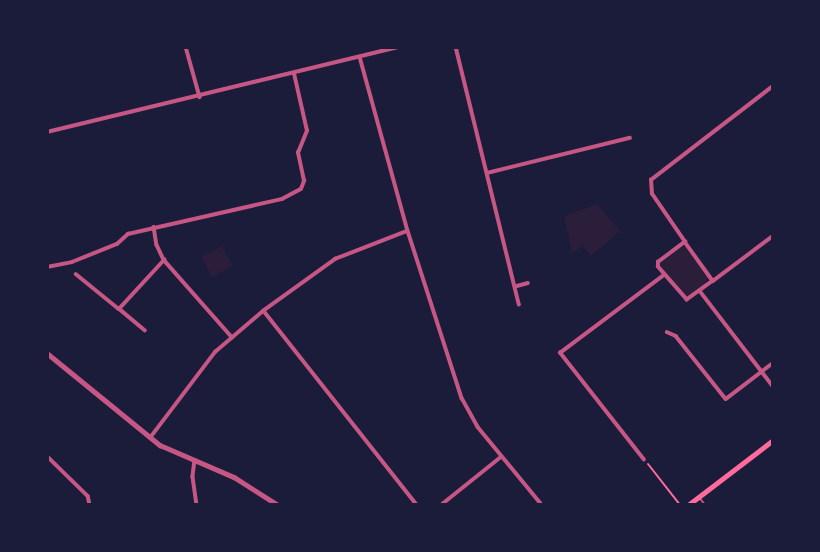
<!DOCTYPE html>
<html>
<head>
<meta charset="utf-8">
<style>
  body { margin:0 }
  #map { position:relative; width:820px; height:552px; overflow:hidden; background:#1b1b3a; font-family:"Work Sans",sans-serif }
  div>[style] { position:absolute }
  .green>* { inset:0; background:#2a1e3b }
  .path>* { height:2px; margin:-1px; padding:0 1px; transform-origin:1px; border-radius:1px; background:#ff6b9d }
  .service>* { height:2px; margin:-1px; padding:0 1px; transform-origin:1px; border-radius:1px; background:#c65784 }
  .minor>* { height:3.5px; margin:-1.75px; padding:0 1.75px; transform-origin:1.75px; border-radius:1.75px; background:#c65784 }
  .tertiary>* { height:4.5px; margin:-2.25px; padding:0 2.25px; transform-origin:2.25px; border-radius:2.25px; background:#c65784 }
  .secondary>* { height:5px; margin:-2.5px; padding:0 2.5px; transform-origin:2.5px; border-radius:2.5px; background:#ff6b9d }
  span { translate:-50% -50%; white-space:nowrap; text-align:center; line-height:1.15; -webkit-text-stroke:7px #1b1b3a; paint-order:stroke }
  .frame { position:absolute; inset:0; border:49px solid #1b1b3a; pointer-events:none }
</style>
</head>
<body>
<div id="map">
  <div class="green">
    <div style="clip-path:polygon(597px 204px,620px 231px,591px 256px,583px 246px,572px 253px,564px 216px)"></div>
    <div style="clip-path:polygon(222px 246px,233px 266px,212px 277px,201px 257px)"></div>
    <div style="clip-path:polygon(681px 247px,686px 247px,708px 277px,707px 282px,688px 296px,684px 296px,661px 267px,661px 263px)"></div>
  </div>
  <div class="path">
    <div style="left:648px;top:464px;width:52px;rotate:52deg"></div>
  </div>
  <div class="service">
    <div style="left:699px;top:497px;width:10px;rotate:53deg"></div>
  </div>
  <div class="minor">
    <div style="left:186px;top:47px;width:52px;rotate:74.4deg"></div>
    <div style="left:456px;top:47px;width:265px;rotate:76.2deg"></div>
    <div style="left:360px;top:57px;width:180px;rotate:74.6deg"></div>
    <div style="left:408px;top:231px;width:176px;rotate:72.1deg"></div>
    <div style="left:462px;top:398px;width:33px;rotate:61deg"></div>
    <div style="left:478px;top:427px;width:101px;rotate:50.6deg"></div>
    <div style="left:47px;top:132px;width:361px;rotate:-13.6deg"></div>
    <div style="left:487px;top:173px;width:147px;rotate:-13.8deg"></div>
    <div style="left:154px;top:227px;width:18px;rotate:81deg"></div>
    <div style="left:157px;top:245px;width:17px;rotate:65deg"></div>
    <div style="left:164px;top:260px;width:103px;rotate:48.6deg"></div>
    <div style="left:685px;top:242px;width:58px;rotate:-124.5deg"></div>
    <div style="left:652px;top:194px;width:14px;rotate:-94deg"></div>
    <div style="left:651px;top:180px;width:154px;rotate:-37.6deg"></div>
    <div style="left:685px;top:242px;width:48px;rotate:54.3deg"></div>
    <div style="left:713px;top:281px;width:32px;rotate:144deg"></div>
    <div style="left:687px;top:300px;width:44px;rotate:-131.3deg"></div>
    <div style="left:658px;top:267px;width:5px;rotate:-90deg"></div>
    <div style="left:658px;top:262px;width:34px;rotate:-37deg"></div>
    <div style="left:47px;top:267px;width:25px;rotate:-11deg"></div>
    <div style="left:72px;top:262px;width:48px;rotate:-21.8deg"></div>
    <div style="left:117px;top:244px;width:15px;rotate:-42deg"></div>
    <div style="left:128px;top:234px;width:158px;rotate:-12.8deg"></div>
    <div style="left:282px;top:199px;width:21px;rotate:-28deg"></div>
    <div style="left:301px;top:189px;width:9px;rotate:-69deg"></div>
    <div style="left:304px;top:181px;width:29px;rotate:-102deg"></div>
    <div style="left:298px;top:153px;width:24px;rotate:-68deg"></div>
    <div style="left:307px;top:131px;width:58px;rotate:-102.8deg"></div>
    <div style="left:76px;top:274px;width:55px;rotate:39.1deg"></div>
    <div style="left:713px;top:281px;width:75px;rotate:-36.9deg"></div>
    <div style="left:517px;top:286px;width:11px;rotate:-15deg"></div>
    <div style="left:700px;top:291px;width:120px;rotate:52.5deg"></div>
    <div style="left:264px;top:311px;width:247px;rotate:51.7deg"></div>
    <div style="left:145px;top:331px;width:34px;rotate:-140deg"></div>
    <div style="left:119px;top:309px;width:67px;rotate:-47.4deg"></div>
    <div style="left:667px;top:332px;width:10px;rotate:24deg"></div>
    <div style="left:676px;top:336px;width:80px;rotate:51.6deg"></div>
    <div style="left:726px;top:399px;width:59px;rotate:-37.5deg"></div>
    <div style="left:150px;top:438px;width:108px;rotate:-52.9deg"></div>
    <div style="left:215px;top:352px;width:63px;rotate:-40.5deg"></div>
    <div style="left:263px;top:311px;width:89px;rotate:-35.8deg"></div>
    <div style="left:335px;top:259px;width:77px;rotate:-21.3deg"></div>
    <div style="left:47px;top:456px;width:57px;rotate:44.3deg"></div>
    <div style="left:88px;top:496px;width:9px;rotate:77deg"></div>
    <div style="left:195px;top:460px;width:17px;rotate:97deg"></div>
    <div style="left:193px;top:477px;width:28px;rotate:82deg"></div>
    <div style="left:644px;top:460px;width:136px;rotate:-128.1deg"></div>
    <div style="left:560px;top:353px;width:130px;rotate:-36.9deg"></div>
    <div style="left:441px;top:505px;width:77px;rotate:-38.7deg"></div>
  </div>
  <div class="tertiary">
    <div style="left:47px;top:353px;width:146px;rotate:39.2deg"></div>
    <div style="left:160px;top:445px;width:81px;rotate:23.4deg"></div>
    <div style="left:234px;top:477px;width:52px;rotate:32.5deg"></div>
  </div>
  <div class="secondary">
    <div style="left:688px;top:505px;width:107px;rotate:-37.4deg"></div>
  </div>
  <div class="frame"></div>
</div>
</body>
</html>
